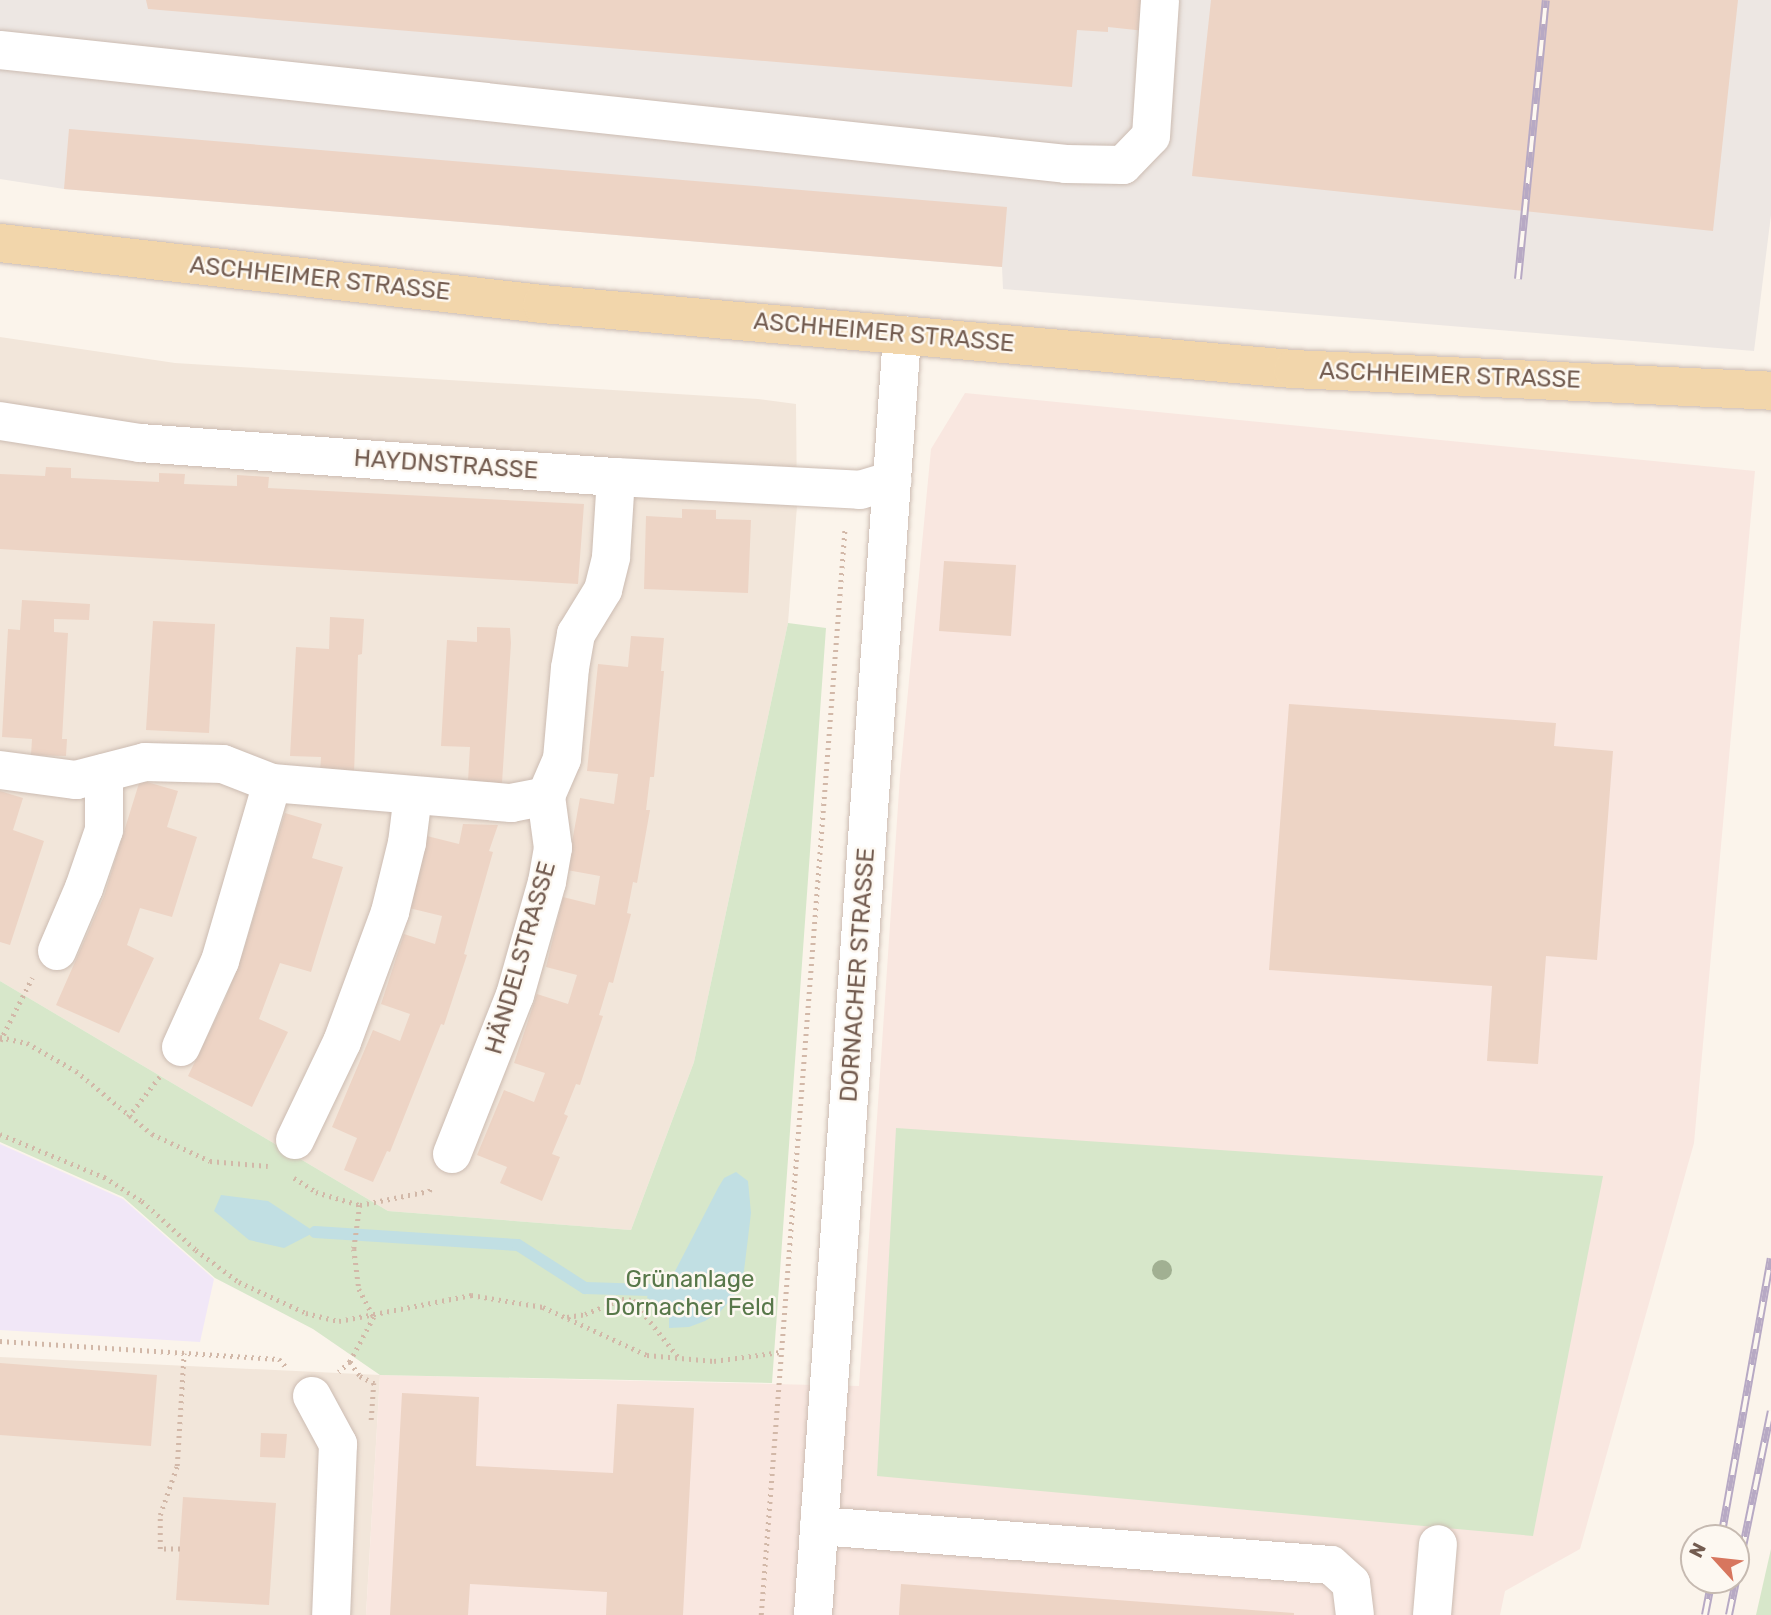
<!DOCTYPE html>
<html>
<head>
<meta charset="utf-8">
<style>
  body { margin:0 }
  #map { position:relative; width:1771px; height:1615px; overflow:hidden; background:#fbf4eb; font-family:Rubik,sans-serif }
  div>[style] { position:absolute }
  .residential>* { inset:0; background:#f2e6da }
  .commercial>* { inset:0; background:#f9e7e0 }
  .industrial>* { inset:0; background:#ede7e3 }
  .education>* { inset:0; background:#f1e7f7 }
  .green>* { inset:0; background:#d7e7ca }
  .water>* { inset:0; background:#c1dfe3 }
  .stream>* { height:12px; margin:-6px; padding:0 6px; transform-origin:6px; border-radius:6px; background:#c1dfe3 }
  .building>* { inset:0; background:#edd4c5 }
  .path>* { height:4.5px; margin-top:-2.25px; transform-origin:0; background:repeating-linear-gradient(90deg,#d2b8a8 0 2px,transparent 0 7px) }
  .roads { filter:drop-shadow(0 0 2px #ccbcb2) drop-shadow(0 0 2px #ccbcb2) }
  .minor>* { height:38px; margin:-19px; padding:0 19px; transform-origin:19px; border-radius:19px; background:#fff }
  .major>* { height:38px; margin:-19px; padding:0 19px; transform-origin:19px; border-radius:19px; background:#f2d6ab }
  .rail>* { height:8px; margin-top:-4px; transform-origin:0; background:repeating-linear-gradient(90deg,#fdf8f1 0 16px,#b7a9c4 0 32px); box-sizing:border-box; border-block:2px solid #b7a9c4 }
  .trees>* { width:20px; height:20px; margin:-10px; border-radius:50%; background:#a1b092 }
  span { translate:-50% -50%; white-space:nowrap; text-align:center; line-height:1.15; -webkit-text-stroke:5px #fdf8f1; paint-order:stroke }
  .street-label { font-size:24px; color:#735c50 }
  .park-label { font-size:24px; color:#58784a }
  .north { position:absolute; left:1680px; top:1524px; width:70px; height:70px; box-sizing:border-box; background:#fdf8f1; border:2px solid #c6bab1; border-radius:50%; rotate:297deg; font-size:19px; font-weight:700; line-height:28px; text-align:center; color:#735c50 }
  .north::after { content:''; display:block; margin:auto; width:24px; height:32px; background:#d7765e; clip-path:polygon(50% 0,100% 100%,50% 72%,0 100%) }
</style>
</head>
<body>
<div id="map">
  <div class="residential">
    <div style="clip-path:polygon(0 337px,175px 363px,758px 399px,796px 404px,797px 506px,788px 623px,694px 1062px,631px 1230px,388px 1211px,0 981px)"></div>
    <div style="clip-path:polygon(0 1357px,380px 1375px,366px 1615px,0 1615px)"></div>
  </div>
  <div class="commercial">
    <div style="clip-path:polygon(965px 393px,1755px 471px,1694px 1143px,1580px 1549px,1505px 1591px,1500px 1615px,366px 1615px,380px 1375px,859px 1386px,900px 776px,931px 449px)"></div>
  </div>
  <div class="industrial">
    <div style="clip-path:polygon(0 0,1771px 0,1771px 215px,1754px 351px,1003px 289px,1002px 267px,64px 189px,0 179px)"></div>
  </div>
  <div class="education">
    <div style="clip-path:polygon(0 1144px,123px 1199px,214px 1279px,200px 1342px,0 1330px)"></div>
  </div>
  <div class="green">
    <div style="clip-path:polygon(788px 623px,826px 628px,772px 1383px,380px 1375px,313px 1329px,215px 1278px,123px 1197px,0 1142px,0 981px,388px 1211px,631px 1230px,694px 1062px)"></div>
    <div style="clip-path:polygon(896px 1128px,1603px 1176px,1533px 1536px,877px 1476px)"></div>
    <div style="clip-path:polygon(1771px 1549px,1771px 1615px,1756px 1615px)"></div>
  </div>
  <div class="water">
    <div style="clip-path:polygon(736px 1172px,748px 1181px,751px 1213px,744px 1271px,737px 1292px,720px 1312px,705px 1321px,689px 1327px,669px 1328px,669px 1313px,665px 1306px,647px 1298px,649px 1290px,671px 1279px,718px 1188px,724px 1178px)"></div>
    <div style="clip-path:polygon(221px 1195px,268px 1201px,315px 1232px,284px 1248px,249px 1240px,214px 1211px)"></div>
  </div>
  <div class="stream">
    <div style="left:315px;top:1232px;width:203px;rotate:3.7deg"></div>
    <div style="left:518px;top:1245px;width:80px;rotate:32.7deg"></div>
    <div style="left:585px;top:1288px;width:64px;rotate:1.8deg"></div>
  </div>
  <div class="building">
    <div style="clip-path:polygon(146px 0,1147px 0,1145px 31px,1108px 27px,1108px 32px,1077px 30px,1072px 87px,148px 9px)"></div>
    <div style="clip-path:polygon(1211px 0,1738px 0,1713px 231px,1192px 176px)"></div>
    <div style="clip-path:polygon(69px 129px,1007px 207px,1002px 267px,64px 189px)"></div>
    <div style="clip-path:polygon(46px 467px,71px 468px,71px 478px,159px 482px,159px 473px,185px 474px,184px 484px,237px 486px,237px 475px,269px 477px,268px 488px,584px 504px,578px 584px,0 549px,0 474px,45px 476px)"></div>
    <div style="clip-path:polygon(682px 509px,716px 510px,716px 519px,751px 520px,748px 593px,644px 589px,646px 516px,682px 518px)"></div>
    <div style="clip-path:polygon(944px 561px,1016px 565px,1011px 636px,939px 631px)"></div>
    <div style="clip-path:polygon(22px 600px,90px 604px,89px 620px,54px 619px,54px 632px,68px 633px,62px 739px,67px 739px,66px 756px,31px 755px,32px 739px,2px 737px,8px 629px,20px 630px)"></div>
    <div style="clip-path:polygon(330px 617px,364px 619px,362px 654px,358px 655px,354px 774px,320px 772px,321px 757px,290px 756px,296px 647px,329px 649px)"></div>
    <div style="clip-path:polygon(153px 621px,215px 624px,209px 733px,146px 730px)"></div>
    <div style="clip-path:polygon(477px 627px,510px 628px,511px 643px,502px 783px,468px 781px,470px 747px,441px 746px,447px 640px,477px 642px)"></div>
    <div style="clip-path:polygon(631px 636px,664px 638px,661px 671px,664px 671px,654px 777px,650px 777px,646px 810px,650px 810px,637px 883px,633px 882px,627px 913px,631px 914px,613px 983px,609px 982px,599px 1015px,603px 1016px,580px 1085px,576px 1084px,564px 1114px,568px 1116px,552px 1154px,560px 1157px,542px 1201px,500px 1183px,507px 1167px,477px 1155px,504px 1090px,534px 1102px,545px 1073px,514px 1063px,537px 994px,568px 1004px,577px 975px,546px 967px,563px 897px,595px 905px,600px 876px,567px 870px,580px 798px,614px 804px,618px 774px,587px 771px,598px 664px,628px 667px)"></div>
    <div style="clip-path:polygon(1289px 704px,1556px 723px,1554px 746px,1613px 751px,1597px 960px,1546px 956px,1538px 1064px,1487px 1061px,1492px 986px,1269px 970px)"></div>
    <div style="clip-path:polygon(140px 780px,178px 791px,167px 827px,197px 837px,172px 917px,140px 908px,127px 945px,154px 958px,119px 1033px,56px 1005px,104px 896px)"></div>
    <div style="clip-path:polygon(0 791px,23px 798px,13px 830px,44px 841px,10px 945px,0 942px)"></div>
    <div style="clip-path:polygon(285px 813px,322px 824px,312px 858px,343px 867px,311px 972px,280px 963px,259px 1019px,288px 1032px,252px 1107px,188px 1076px,224px 1002px,243px 952px)"></div>
    <div style="clip-path:polygon(463px 824px,498px 825px,489px 851px,493px 852px,464px 954px,467px 955px,444px 1025px,441px 1024px,390px 1152px,387px 1151px,373px 1182px,344px 1170px,357px 1138px,332px 1127px,373px 1030px,400px 1041px,410px 1014px,381px 1004px,404px 934px,435px 944px,442px 916px,409px 908px,427px 836px,459px 844px)"></div>
    <div style="clip-path:polygon(0 1363px,157px 1375px,151px 1446px,0 1435px)"></div>
    <div style="clip-path:polygon(402px 1393px,479px 1397px,476px 1466px,613px 1473px,617px 1404px,694px 1408px,683px 1615px,606px 1615px,607px 1592px,470px 1584px,468px 1615px,390px 1615px)"></div>
    <div style="clip-path:polygon(261px 1433px,287px 1434px,285px 1458px,260px 1457px)"></div>
    <div style="clip-path:polygon(183px 1497px,276px 1503px,269px 1605px,176px 1600px)"></div>
    <div style="clip-path:polygon(901px 1584px,1294px 1613px,1294px 1615px,899px 1615px)"></div>
  </div>
  <div class="path">
    <div style="left:0;top:1037px;width:28px;rotate:13deg"></div>
    <div style="left:27px;top:1043px;width:56px;rotate:29.7deg"></div>
    <div style="left:76px;top:1071px;width:99px;rotate:39.7deg"></div>
    <div style="left:152px;top:1134px;width:64px;rotate:25deg"></div>
    <div style="left:210px;top:1161px;width:58px;rotate:4.9deg"></div>
    <div style="left:0;top:1041px;width:71px;rotate:-63.1deg"></div>
    <div style="left:128px;top:1117px;width:52px;rotate:-52deg"></div>
    <div style="left:0;top:1134px;width:113px;rotate:22.5deg"></div>
    <div style="left:104px;top:1177px;width:45px;rotate:32.3deg"></div>
    <div style="left:142px;top:1201px;width:73px;rotate:42.2deg"></div>
    <div style="left:196px;top:1250px;width:54px;rotate:36.7deg"></div>
    <div style="left:239px;top:1282px;width:74px;rotate:24.8deg"></div>
    <div style="left:306px;top:1313px;width:34px;rotate:14deg"></div>
    <div style="left:339px;top:1321px;width:135px;rotate:-11.1deg"></div>
    <div style="left:471px;top:1295px;width:73px;rotate:9.5deg"></div>
    <div style="left:543px;top:1307px;width:115px;rotate:24.8deg"></div>
    <div style="left:647px;top:1355px;width:67px;rotate:5.1deg"></div>
    <div style="left:714px;top:1361px;width:67px;rotate:-7.8deg"></div>
    <div style="left:294px;top:1178px;width:26px;rotate:32deg"></div>
    <div style="left:316px;top:1192px;width:46px;rotate:16.5deg"></div>
    <div style="left:360px;top:1205px;width:44px;rotate:97.8deg"></div>
    <div style="left:354px;top:1249px;width:40px;rotate:82.9deg"></div>
    <div style="left:359px;top:1289px;width:32px;rotate:62deg"></div>
    <div style="left:374px;top:1317px;width:51px;rotate:118.1deg"></div>
    <div style="left:350px;top:1362px;width:15px;rotate:138deg"></div>
    <div style="left:360px;top:1205px;width:70px;rotate:-11.5deg"></div>
    <div style="left:429px;top:1191px;width:6px;rotate:-59deg"></div>
    <div style="left:567px;top:1317px;width:18px;rotate:-9deg"></div>
    <div style="left:585px;top:1314px;width:40px;rotate:-22deg"></div>
    <div style="left:622px;top:1299px;width:11px;rotate:5deg"></div>
    <div style="left:633px;top:1300px;width:75px;rotate:51.5deg"></div>
    <div style="left:0;top:1341px;width:280px;rotate:3.7deg"></div>
    <div style="left:279px;top:1359px;width:13px;rotate:48deg"></div>
    <div style="left:350px;top:1362px;width:17px;rotate:54deg"></div>
    <div style="left:360px;top:1376px;width:16px;rotate:27deg"></div>
    <div style="left:374px;top:1383px;width:39px;rotate:94deg"></div>
    <div style="left:180px;top:1549px;width:20px;rotate:180deg"></div>
    <div style="left:160px;top:1549px;width:34px;rotate:-90deg"></div>
    <div style="left:160px;top:1515px;width:52px;rotate:-70.9deg"></div>
    <div style="left:177px;top:1466px;width:113px;rotate:-86.5deg"></div>
    <div style="left:761px;top:1615px;width:1091px;rotate:-85.59deg"></div>
  </div>
  <div class="roads">
    <div class="minor">
      <div style="left:0;top:50px;width:1072px;rotate:6.1deg"></div>
      <div style="left:1066px;top:164px;width:57px;rotate:1deg"></div>
      <div style="left:1123px;top:165px;width:40px;rotate:-46deg"></div>
      <div style="left:1151px;top:136px;width:136px;rotate:-86.2deg"></div>
      <div style="left:0;top:421px;width:142px;rotate:8.9deg"></div>
      <div style="left:140px;top:443px;width:477px;rotate:4.1deg"></div>
      <div style="left:616px;top:477px;width:244px;rotate:3deg"></div>
      <div style="left:860px;top:490px;width:34px;rotate:-17deg"></div>
      <div style="left:0;top:770px;width:77px;rotate:7.5deg"></div>
      <div style="left:76px;top:780px;width:71px;rotate:-14.6deg"></div>
      <div style="left:145px;top:762px;width:78px;rotate:1.5deg"></div>
      <div style="left:223px;top:764px;width:53px;rotate:21.2deg"></div>
      <div style="left:272px;top:783px;width:240px;rotate:4.8deg"></div>
      <div style="left:511px;top:803px;width:36px;rotate:-11deg"></div>
      <div style="left:546px;top:796px;width:40px;rotate:-66.6deg"></div>
      <div style="left:562px;top:759px;width:91px;rotate:-85deg"></div>
      <div style="left:570px;top:668px;width:35px;rotate:-80deg"></div>
      <div style="left:576px;top:634px;width:52px;rotate:-58.5deg"></div>
      <div style="left:603px;top:590px;width:34px;rotate:-76deg"></div>
      <div style="left:611px;top:557px;width:80px;rotate:-86.4deg"></div>
      <div style="left:57px;top:951px;width:69px;rotate:-66.8deg"></div>
      <div style="left:84px;top:888px;width:61px;rotate:-71deg"></div>
      <div style="left:104px;top:830px;width:57px;rotate:-90deg"></div>
      <div style="left:181px;top:1047px;width:94px;rotate:-65.6deg"></div>
      <div style="left:220px;top:961px;width:185px;rotate:-73.7deg"></div>
      <div style="left:295px;top:1140px;width:109px;rotate:-64.4deg"></div>
      <div style="left:342px;top:1042px;width:139px;rotate:-69.7deg"></div>
      <div style="left:390px;top:912px;width:71px;rotate:-76.2deg"></div>
      <div style="left:407px;top:843px;width:48px;rotate:-82.9deg"></div>
      <div style="left:452px;top:1154px;width:171px;rotate:-68.4deg"></div>
      <div style="left:515px;top:995px;width:117px;rotate:-74.2deg"></div>
      <div style="left:547px;top:882px;width:35px;rotate:-80deg"></div>
      <div style="left:553px;top:848px;width:52px;rotate:-97.7deg"></div>
      <div style="left:312px;top:1396px;width:55px;rotate:61.6deg"></div>
      <div style="left:338px;top:1444px;width:171px;rotate:92.3deg"></div>
      <div style="left:819px;top:1526px;width:513px;rotate:4.36deg"></div>
      <div style="left:1331px;top:1565px;width:27px;rotate:42deg"></div>
      <div style="left:1351px;top:1583px;width:32px;rotate:83deg"></div>
      <div style="left:813px;top:1615px;width:1283px;rotate:-86.02deg"></div>
      <div style="left:1432px;top:1615px;width:71px;rotate:-85.2deg"></div>
    </div>
    <div class="major">
      <div style="left:0;top:243px;width:545px;rotate:6.42deg"></div>
      <div style="left:542px;top:304px;width:754px;rotate:4.95deg"></div>
      <div style="left:1293px;top:369px;width:479px;rotate:2.6deg"></div>
    </div>
  </div>
  <div class="rail">
    <div style="left:1518px;top:279px;width:280px;rotate:-84.3deg"></div>
    <div style="left:1721px;top:1538px;width:284px;rotate:-79.9deg"></div>
    <div style="left:1705px;top:1615px;width:36px;rotate:-79deg"></div>
    <div style="left:1729px;top:1615px;width:208px;rotate:-78.4deg"></div>
  </div>
  <div class="trees">
    <div style="left:1162px;top:1270px"></div>
  </div>
  <div class="street-label">
    <span style="left:320px;top:279px;rotate:6deg">ASCHHEIMER STRASSE</span>
    <span style="left:884px;top:333px;rotate:5deg">ASCHHEIMER STRASSE</span>
    <span style="left:1450px;top:376px;rotate:2deg">ASCHHEIMER STRASSE</span>
    <span style="left:446px;top:465px;rotate:4deg">HAYDNSTRASSE</span>
    <span style="left:521px;top:958px;rotate:-74deg">HÄNDELSTRASSE</span>
    <span style="left:858px;top:975px;rotate:-86deg">DORNACHER STRASSE</span>
  </div>
  <div class="park-label">
    <span style="left:690px;top:1294px">Grünanlage<br>Dornacher Feld</span>
  </div>
  <div class="north">N</div>
</div>
</body>
</html>
